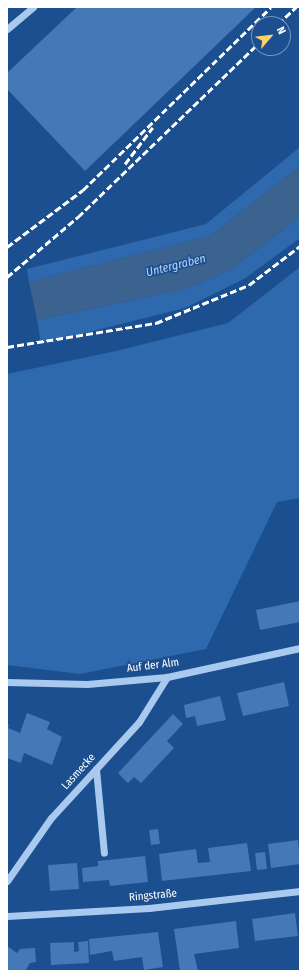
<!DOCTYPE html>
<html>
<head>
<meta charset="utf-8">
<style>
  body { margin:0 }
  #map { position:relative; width:307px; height:978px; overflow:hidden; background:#1b4f8f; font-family:"Fira Sans Condensed",sans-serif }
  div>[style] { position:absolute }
  .green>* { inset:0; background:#2e69ad }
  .water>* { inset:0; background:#3c6290 }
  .building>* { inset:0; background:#4478b7 }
  .minor>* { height:7px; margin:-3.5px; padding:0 3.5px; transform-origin:3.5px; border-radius:3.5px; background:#a9c9ee }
  .rail>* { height:3px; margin-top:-1.5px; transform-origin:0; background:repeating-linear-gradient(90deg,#fff 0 7px,transparent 0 10px) }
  span { translate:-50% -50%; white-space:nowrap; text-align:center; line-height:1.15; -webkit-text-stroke:3px #1b4f8f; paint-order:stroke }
  .street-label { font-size:11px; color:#fff }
  .water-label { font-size:12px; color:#b5d3f5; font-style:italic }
  .frame { position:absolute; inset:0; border:8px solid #fff; pointer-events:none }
  .north { position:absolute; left:251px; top:16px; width:40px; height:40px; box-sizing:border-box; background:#1b4f8f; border:1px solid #7695bc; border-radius:50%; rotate:62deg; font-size:11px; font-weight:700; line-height:16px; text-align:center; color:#fff }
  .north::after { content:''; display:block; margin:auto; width:14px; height:18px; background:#ffd166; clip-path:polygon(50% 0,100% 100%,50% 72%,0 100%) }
</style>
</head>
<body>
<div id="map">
  <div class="green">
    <div style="clip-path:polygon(300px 147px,300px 166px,210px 236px,29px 282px,27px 269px,206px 224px)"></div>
    <div style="clip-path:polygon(300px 217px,300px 238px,244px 279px,185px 308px,41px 344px,37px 320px,185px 289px,230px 270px)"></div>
    <div style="clip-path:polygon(300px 267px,300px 498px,277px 502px,206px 649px,80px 674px,7px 665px,7px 374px,116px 351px,228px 323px)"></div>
  </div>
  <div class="water">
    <div style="clip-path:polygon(300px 166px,300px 217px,230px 270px,185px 289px,37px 320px,29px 282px,210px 236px)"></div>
  </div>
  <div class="building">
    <div style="clip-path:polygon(77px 7px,256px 7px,85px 171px,7px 89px,7px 73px)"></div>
    <div style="clip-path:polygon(300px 601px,300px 622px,260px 630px,256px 610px)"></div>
    <div style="clip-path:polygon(284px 682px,289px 706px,243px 716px,237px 693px)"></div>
    <div style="clip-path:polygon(220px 696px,226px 720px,197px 726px,195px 716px,186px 718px,184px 705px)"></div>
    <div style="clip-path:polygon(27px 713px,50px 722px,47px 729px,62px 737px,52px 765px,24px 753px,21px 763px,7px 758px,7px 724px,9px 725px,8px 728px,20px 733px)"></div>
    <div style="clip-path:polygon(173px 714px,183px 724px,167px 741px,174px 748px,141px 783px,134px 777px,128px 783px,118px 773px)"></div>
    <div style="clip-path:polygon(158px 829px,160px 844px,151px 845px,149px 830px)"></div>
    <div style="clip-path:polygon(298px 840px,300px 864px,271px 868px,268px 844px)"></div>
    <div style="clip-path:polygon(247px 843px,251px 871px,162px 881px,159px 854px,196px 849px,198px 863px,210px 862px,208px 848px)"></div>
    <div style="clip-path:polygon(265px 852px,267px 869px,257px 870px,255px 853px)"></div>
    <div style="clip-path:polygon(145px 856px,148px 882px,110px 886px,109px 880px,83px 882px,82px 868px,98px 866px,98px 861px)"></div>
    <div style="clip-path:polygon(77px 863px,79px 889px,50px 891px,48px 865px)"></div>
    <div style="clip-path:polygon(295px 913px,298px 936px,255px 941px,252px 919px)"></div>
    <div style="clip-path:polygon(236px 921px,239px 948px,194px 954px,198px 971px,180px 971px,174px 929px)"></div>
    <div style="clip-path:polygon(158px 932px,163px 967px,144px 970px,142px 957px,114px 961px,112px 951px,90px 955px,89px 939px)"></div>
    <div style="clip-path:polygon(88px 941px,89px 963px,51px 965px,50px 943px,74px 942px,74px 952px,79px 951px,78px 942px)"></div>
    <div style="clip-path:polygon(7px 946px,17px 953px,20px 949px,35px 948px,36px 962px,30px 963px,25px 971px,7px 971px)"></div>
  </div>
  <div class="minor">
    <div style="left:7px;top:29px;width:34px;rotate:-40deg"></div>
    <div style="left:7px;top:682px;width:80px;rotate:1.4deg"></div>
    <div style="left:87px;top:684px;width:80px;rotate:-5deg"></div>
    <div style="left:167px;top:677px;width:136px;rotate:-12.3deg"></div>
    <div style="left:96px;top:769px;width:84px;rotate:84.6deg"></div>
    <div style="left:7px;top:881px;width:77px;rotate:-55.1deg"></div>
    <div style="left:51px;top:818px;width:130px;rotate:-47.5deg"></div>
    <div style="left:139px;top:722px;width:53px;rotate:-58.1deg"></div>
    <div style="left:7px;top:916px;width:142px;rotate:-3.2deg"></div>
    <div style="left:149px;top:908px;width:152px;rotate:-6.4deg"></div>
  </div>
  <div class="rail">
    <div style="left:278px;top:24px;width:25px;rotate:-43deg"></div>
    <div style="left:125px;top:164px;width:46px;rotate:-52.9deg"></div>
    <div style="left:7px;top:247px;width:95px;rotate:-36.9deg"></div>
    <div style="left:83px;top:190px;width:262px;rotate:-44.2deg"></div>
    <div style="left:7px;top:277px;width:93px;rotate:-40.2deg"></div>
    <div style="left:78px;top:217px;width:251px;rotate:-43.9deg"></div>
    <div style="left:7px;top:347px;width:151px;rotate:-9.2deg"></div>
    <div style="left:156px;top:323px;width:100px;rotate:-22.2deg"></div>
    <div style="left:249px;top:285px;width:64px;rotate:-37.4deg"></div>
  </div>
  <div class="street-label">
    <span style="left:153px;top:666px;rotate:-7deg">Auf der Alm</span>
    <span style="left:79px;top:772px;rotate:-48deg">Lasmecke</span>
    <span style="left:153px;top:896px;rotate:-5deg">Ringstraße</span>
  </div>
  <div class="water-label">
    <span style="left:176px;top:266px;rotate:-14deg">Untergraben</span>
  </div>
  <div class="frame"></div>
  <div class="north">N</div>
</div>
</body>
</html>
